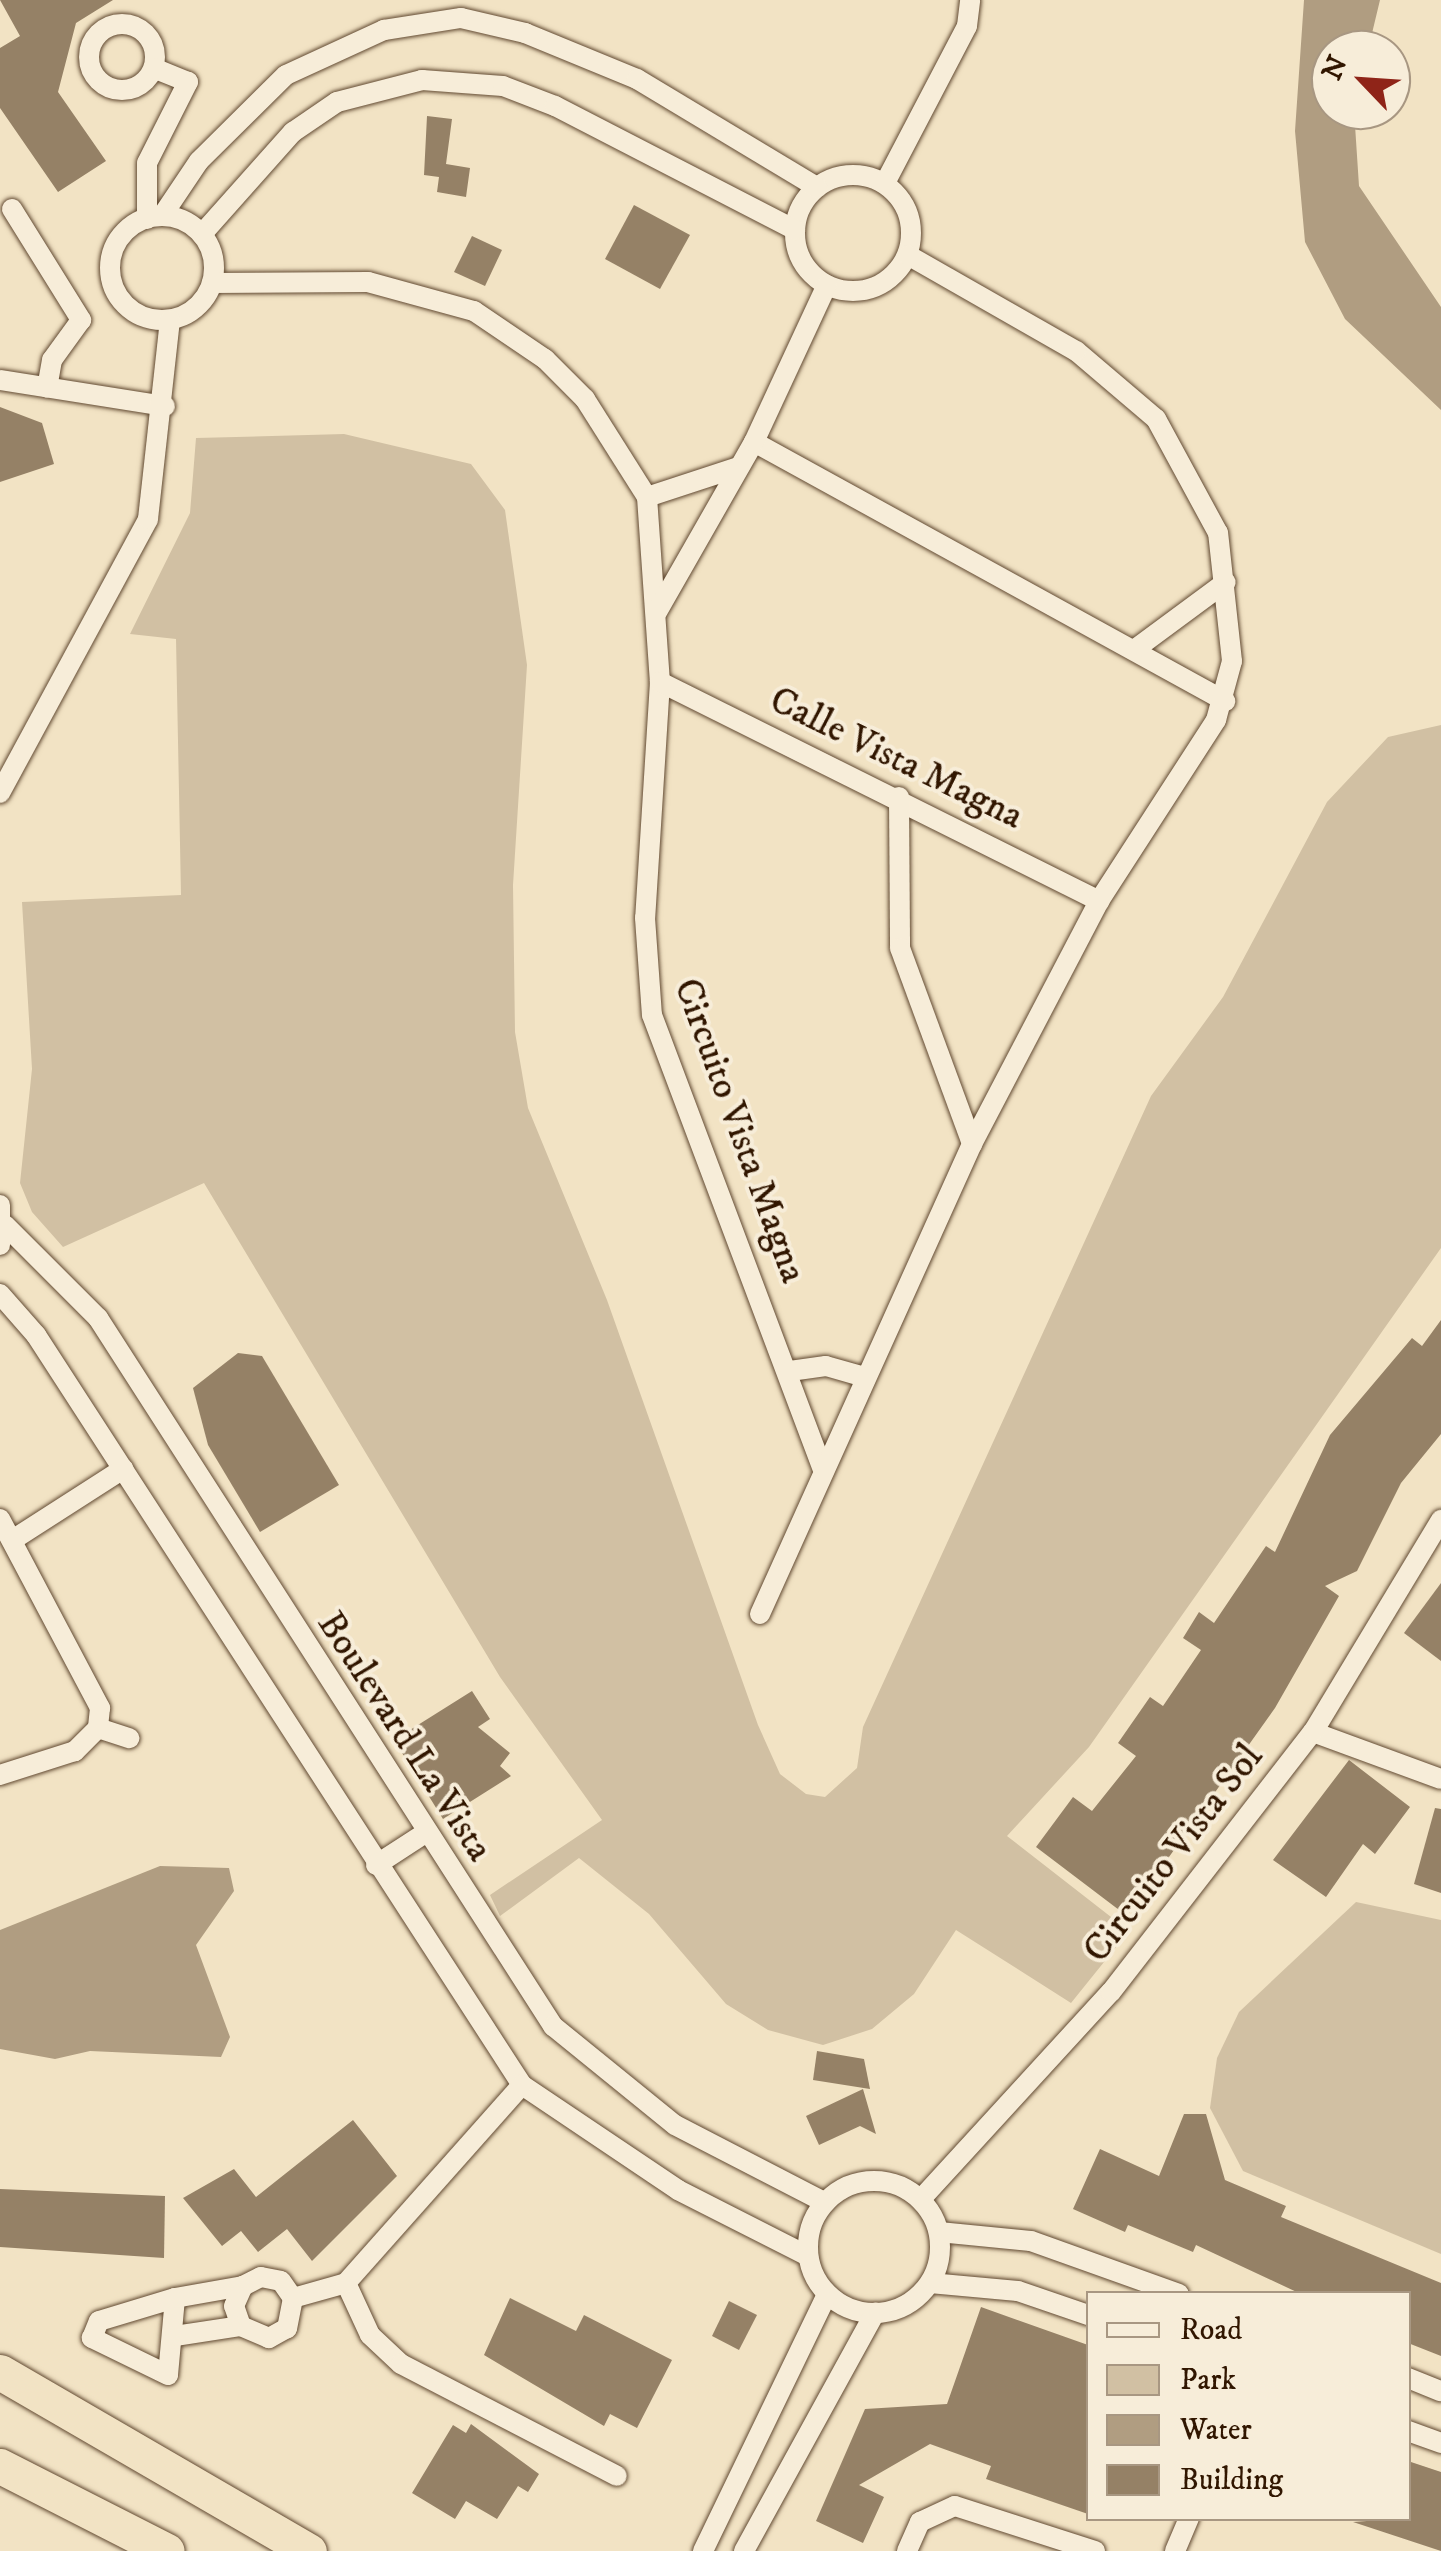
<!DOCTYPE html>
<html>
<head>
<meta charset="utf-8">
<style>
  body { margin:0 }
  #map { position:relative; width:1441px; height:2551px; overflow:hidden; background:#f2e3c4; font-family:"IM FELL DW Pica",serif }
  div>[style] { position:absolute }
  .green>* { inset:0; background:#d1c0a3 }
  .water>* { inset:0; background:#b09d81 }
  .building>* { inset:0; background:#958166 }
  .roads { filter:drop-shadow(0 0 2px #614931) drop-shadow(0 0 2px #614931) }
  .minor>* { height:20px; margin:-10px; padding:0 10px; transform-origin:10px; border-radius:10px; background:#f7edd9 }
  .minor>.ring { margin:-10px; padding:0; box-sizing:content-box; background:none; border:20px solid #f7edd9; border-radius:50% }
  .trunk>* { height:35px; margin:-17.5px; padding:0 17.5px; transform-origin:17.5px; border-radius:17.5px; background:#f2e3c4 }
  span { translate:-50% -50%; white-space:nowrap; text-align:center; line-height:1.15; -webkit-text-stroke:8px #f7edd9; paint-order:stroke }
  .street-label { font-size:38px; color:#311600 }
  .legend { position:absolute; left:1086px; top:2291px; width:325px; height:230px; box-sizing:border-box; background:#f7edd9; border:2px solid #a89782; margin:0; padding:12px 18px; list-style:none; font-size:30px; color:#311600 }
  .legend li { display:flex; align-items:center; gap:20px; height:50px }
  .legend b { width:50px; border:2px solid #a89782 }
  .north { position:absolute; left:1311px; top:30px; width:100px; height:100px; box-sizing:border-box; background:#f7edd9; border:2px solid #a89782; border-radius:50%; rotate:295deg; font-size:28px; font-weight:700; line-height:40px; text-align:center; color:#311600 }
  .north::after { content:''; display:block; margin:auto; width:35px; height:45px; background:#8f2418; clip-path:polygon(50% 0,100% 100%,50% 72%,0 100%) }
</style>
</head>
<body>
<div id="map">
  <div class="green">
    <div style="clip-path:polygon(344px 434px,471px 464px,505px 510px,527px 665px,513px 885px,515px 1032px,528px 1108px,607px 1300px,758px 1725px,780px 1774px,806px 1794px,825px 1797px,857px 1768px,863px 1727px,1151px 1096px,1223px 997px,1327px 802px,1388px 737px,1441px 725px,1441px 1248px,1089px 1747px,1007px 1836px,1129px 1931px,1071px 2003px,956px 1930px,914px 1994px,872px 2029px,823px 2045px,768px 2030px,726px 2004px,649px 1914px,579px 1858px,500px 1916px,490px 1895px,602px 1820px,500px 1677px,204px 1183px,63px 1247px,32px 1212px,20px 1183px,32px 1069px,22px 902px,181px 895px,176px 639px,130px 634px,190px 513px,196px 438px)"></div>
    <div style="clip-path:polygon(1356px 1902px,1441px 1920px,1441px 2254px,1243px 2171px,1210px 2108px,1217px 2058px,1239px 2012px)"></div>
  </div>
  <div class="water">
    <div style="clip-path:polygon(1304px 0,1380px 0,1368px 50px,1331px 50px,1331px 110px,1354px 110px,1359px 186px,1441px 307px,1441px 410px,1345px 319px,1305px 242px,1295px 131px)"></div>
    <div style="clip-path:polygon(160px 1866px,229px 1868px,234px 1891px,196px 1945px,230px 2037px,221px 2057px,90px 2051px,55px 2059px,0 2049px,0 1930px)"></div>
  </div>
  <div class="building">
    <div style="clip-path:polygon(0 0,113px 0,76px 23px,58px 92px,106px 161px,58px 192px,0 108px,0 48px,20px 36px)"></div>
    <div style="clip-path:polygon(427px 116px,452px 119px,446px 164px,470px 168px,466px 197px,437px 192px,439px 177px,424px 175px)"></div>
    <div style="clip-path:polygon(634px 205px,690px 235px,660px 289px,605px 259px)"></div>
    <div style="clip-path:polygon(472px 236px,502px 250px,485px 286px,454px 272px)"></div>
    <div style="clip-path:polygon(0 407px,42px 423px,54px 464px,0 482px)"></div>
    <div style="clip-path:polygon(1441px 1320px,1441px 1434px,1401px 1483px,1357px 1571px,1325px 1586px,1339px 1596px,1275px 1708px,1127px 1916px,1036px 1847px,1073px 1797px,1092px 1811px,1136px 1756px,1118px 1743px,1150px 1697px,1163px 1706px,1201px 1650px,1183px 1638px,1199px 1612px,1214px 1623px,1266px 1546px,1275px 1552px,1330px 1435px,1412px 1338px,1422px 1346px)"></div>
    <div style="clip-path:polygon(238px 1353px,262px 1356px,339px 1485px,260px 1532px,208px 1445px,193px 1388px)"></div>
    <div style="clip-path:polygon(1441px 1583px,1441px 1661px,1404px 1633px)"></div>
    <div style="clip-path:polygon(472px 1691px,490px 1719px,478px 1727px,510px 1753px,500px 1766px,511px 1776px,443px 1819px,394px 1740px)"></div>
    <div style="clip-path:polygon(1349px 1760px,1410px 1807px,1375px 1854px,1363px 1844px,1326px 1897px,1273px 1860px)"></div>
    <div style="clip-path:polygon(1435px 1808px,1441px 1809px,1441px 1893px,1414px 1884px)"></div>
    <div style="clip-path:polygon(817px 2051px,864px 2059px,870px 2089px,813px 2080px)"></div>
    <div style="clip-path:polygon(863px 2089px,876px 2134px,860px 2126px,819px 2145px,806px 2116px)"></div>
    <div style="clip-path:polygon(1184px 2114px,1206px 2114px,1225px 2180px,1286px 2206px,1281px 2217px,1441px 2283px,1441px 2356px,1408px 2343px,1408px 2294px,1301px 2294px,1196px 2245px,1193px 2252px,1128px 2225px,1125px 2232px,1073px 2209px,1100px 2149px,1159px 2176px)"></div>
    <div style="clip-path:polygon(353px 2120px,397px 2176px,312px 2261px,287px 2229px,258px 2252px,241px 2231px,222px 2246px,183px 2198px,234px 2169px,256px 2197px)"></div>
    <div style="clip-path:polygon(0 2189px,165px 2196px,164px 2258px,0 2247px)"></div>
    <div style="clip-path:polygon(510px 2298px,576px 2331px,584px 2315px,672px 2360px,637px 2428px,610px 2414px,604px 2426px,484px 2355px)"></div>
    <div style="clip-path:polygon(729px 2301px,757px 2315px,739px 2350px,712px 2336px)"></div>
    <div style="clip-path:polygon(981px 2307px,1088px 2345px,1088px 2514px,986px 2479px,991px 2466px,930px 2444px,859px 2485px,884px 2497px,863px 2543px,816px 2521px,865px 2409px,947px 2404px)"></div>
    <div style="clip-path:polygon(471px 2424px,539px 2474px,528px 2492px,518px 2486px,497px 2519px,466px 2501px,455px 2519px,412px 2493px,453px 2425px,466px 2433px)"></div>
    <div style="clip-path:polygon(1408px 2461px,1441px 2472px,1441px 2551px,1353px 2522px,1408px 2518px)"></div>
  </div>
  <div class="roads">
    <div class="minor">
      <div class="ring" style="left:89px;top:24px;width:46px;height:46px"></div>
      <div class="ring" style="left:795px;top:175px;width:96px;height:96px"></div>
      <div style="left:885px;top:183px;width:177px;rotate:-62.4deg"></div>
      <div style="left:967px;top:26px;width:26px;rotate:-83deg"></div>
      <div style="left:12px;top:209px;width:131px;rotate:58.1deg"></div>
      <div style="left:81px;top:320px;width:49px;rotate:125.9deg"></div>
      <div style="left:52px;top:360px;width:28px;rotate:100deg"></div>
      <div style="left:162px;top:216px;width:66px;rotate:-56.1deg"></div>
      <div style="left:199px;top:161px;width:122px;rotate:-44.7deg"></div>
      <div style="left:286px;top:75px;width:108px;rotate:-24.7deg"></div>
      <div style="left:384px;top:30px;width:78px;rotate:-8.9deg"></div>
      <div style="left:461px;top:18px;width:66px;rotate:13.2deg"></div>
      <div style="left:525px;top:33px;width:121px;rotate:22.3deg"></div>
      <div style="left:637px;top:79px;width:210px;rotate:31deg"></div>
      <div class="ring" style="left:110px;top:216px;width:84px;height:84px"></div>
      <div style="left:147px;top:219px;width:56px;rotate:-90deg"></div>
      <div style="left:147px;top:163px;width:91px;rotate:-63.2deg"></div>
      <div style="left:188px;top:82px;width:37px;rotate:-158deg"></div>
      <div style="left:202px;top:234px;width:137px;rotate:-48.3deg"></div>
      <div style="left:293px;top:132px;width:53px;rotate:-34.3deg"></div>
      <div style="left:337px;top:102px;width:88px;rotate:-14.5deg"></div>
      <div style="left:422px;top:80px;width:81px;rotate:4.2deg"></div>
      <div style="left:503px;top:86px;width:56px;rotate:21deg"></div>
      <div style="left:555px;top:106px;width:270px;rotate:27.3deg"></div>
      <div style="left:212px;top:283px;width:156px;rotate:-0.4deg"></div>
      <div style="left:368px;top:282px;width:110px;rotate:15.3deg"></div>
      <div style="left:474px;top:311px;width:86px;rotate:34.1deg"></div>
      <div style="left:545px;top:359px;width:57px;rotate:45deg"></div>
      <div style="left:585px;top:399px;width:116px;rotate:57.7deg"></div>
      <div style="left:647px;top:497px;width:185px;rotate:86deg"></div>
      <div style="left:660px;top:682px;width:236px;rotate:93.6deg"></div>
      <div style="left:645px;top:918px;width:97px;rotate:85.9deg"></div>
      <div style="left:652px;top:1015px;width:484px;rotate:69.4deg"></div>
      <div style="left:0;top:380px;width:167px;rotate:9deg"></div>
      <div style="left:754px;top:442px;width:538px;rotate:28.81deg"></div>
      <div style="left:647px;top:497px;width:97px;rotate:-18.1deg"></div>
      <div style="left:657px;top:612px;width:196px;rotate:-60.3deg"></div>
      <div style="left:754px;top:442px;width:173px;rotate:-65.1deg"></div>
      <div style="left:1138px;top:647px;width:109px;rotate:-36.5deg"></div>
      <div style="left:660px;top:682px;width:491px;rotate:26.5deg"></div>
      <div style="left:0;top:793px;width:311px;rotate:-61.6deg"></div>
      <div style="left:148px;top:519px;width:200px;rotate:-83.7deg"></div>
      <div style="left:899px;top:797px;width:151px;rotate:89.6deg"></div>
      <div style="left:900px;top:948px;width:209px;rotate:69.8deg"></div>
      <div style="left:0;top:1205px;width:40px;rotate:90deg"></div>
      <div style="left:5px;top:1225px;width:132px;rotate:45deg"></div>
      <div style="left:98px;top:1318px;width:842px;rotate:57.27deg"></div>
      <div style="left:553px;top:2026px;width:157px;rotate:39.1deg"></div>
      <div style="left:675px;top:2125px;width:168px;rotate:27.3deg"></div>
      <div style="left:0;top:1294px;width:55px;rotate:48.7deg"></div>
      <div style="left:36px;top:1335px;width:894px;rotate:57.06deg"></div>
      <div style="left:522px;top:2085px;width:188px;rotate:33.9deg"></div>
      <div style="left:678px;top:2190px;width:146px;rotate:26.9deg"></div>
      <div style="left:790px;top:1371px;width:36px;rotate:-8deg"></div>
      <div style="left:826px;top:1366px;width:37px;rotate:16deg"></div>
      <div style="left:0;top:1519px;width:214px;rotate:62.1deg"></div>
      <div style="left:100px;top:1708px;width:20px;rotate:96deg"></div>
      <div style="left:98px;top:1728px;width:33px;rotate:135deg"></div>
      <div style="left:75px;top:1751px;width:79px;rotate:162.3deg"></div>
      <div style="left:14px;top:1539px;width:130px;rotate:-32.7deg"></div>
      <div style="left:760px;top:1614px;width:516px;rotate:-65.72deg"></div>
      <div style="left:972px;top:1144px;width:274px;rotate:-62.4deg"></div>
      <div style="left:1099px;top:901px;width:216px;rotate:-57.1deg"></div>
      <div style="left:1216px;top:720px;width:61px;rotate:-74.8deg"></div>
      <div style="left:1232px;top:661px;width:129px;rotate:-96.2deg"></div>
      <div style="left:1218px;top:533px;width:130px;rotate:-118.5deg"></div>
      <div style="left:1156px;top:419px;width:105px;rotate:-139.6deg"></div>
      <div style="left:1076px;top:351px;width:193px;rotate:-150.3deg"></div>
      <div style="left:98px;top:1728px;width:33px;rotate:18deg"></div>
      <div style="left:1313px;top:1732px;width:136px;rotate:20.2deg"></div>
      <div style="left:376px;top:1865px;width:59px;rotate:-33.1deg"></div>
      <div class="ring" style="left:808px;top:2181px;width:112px;height:112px"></div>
      <div style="left:921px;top:2199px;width:281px;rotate:-47.5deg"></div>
      <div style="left:1111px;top:1992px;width:329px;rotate:-52.2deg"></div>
      <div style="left:1313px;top:1732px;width:248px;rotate:-58.9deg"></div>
      <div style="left:939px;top:2232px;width:92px;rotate:5.6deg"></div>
      <div style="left:1031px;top:2241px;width:157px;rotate:19.7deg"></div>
      <div style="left:346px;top:2283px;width:57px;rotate:65.2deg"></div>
      <div style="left:370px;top:2335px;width:42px;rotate:43.1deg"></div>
      <div style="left:401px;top:2364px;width:243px;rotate:27.4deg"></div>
      <div style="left:930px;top:2283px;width:88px;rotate:5.2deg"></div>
      <div style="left:1018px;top:2291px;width:74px;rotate:18.9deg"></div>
      <div style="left:175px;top:2298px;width:77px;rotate:95.2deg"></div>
      <div style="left:168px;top:2375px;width:85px;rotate:-154deg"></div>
      <div style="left:92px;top:2338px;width:18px;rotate:-68deg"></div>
      <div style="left:99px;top:2321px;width:79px;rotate:-16.8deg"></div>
      <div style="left:175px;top:2298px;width:69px;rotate:-10deg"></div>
      <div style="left:243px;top:2286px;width:20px;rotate:-27deg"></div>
      <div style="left:261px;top:2277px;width:20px;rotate:11deg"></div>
      <div style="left:281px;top:2281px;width:21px;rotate:55deg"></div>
      <div style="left:293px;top:2298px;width:31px;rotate:101deg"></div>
      <div style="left:287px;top:2328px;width:21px;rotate:151deg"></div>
      <div style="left:269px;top:2338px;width:30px;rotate:-157deg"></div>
      <div style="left:241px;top:2326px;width:21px;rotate:-109deg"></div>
      <div style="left:234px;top:2306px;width:22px;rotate:-66deg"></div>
      <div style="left:293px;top:2298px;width:55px;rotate:-15.8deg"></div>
      <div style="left:346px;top:2283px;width:265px;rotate:-48.4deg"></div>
      <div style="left:175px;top:2336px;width:67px;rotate:-8.6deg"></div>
      <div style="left:1408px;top:2378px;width:35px;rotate:22deg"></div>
      <div style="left:1408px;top:2431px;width:35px;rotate:20deg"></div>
      <div style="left:703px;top:2551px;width:285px;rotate:-64.2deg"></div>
      <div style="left:744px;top:2551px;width:272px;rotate:-61.2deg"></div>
      <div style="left:907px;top:2551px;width:32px;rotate:-66deg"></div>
      <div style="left:920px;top:2522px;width:38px;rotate:-25deg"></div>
      <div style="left:955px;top:2506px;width:147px;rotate:17.8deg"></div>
      <div style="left:1175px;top:2551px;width:36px;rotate:-67deg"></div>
    </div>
    <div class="trunk">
      <div style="left:0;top:2372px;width:357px;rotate:30.1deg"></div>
      <div style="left:0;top:2466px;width:187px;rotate:27deg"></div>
    </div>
  </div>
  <div class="street-label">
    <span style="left:896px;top:759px;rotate:26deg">Calle Vista Magna</span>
    <span style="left:739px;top:1131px;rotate:70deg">Circuito Vista Magna</span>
    <span style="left:404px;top:1737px;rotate:57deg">Boulevard La Vista</span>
    <span style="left:1174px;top:1854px;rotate:-52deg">Circuito Vista Sol</span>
  </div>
  <ul class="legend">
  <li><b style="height:12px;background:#f7edd9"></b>Road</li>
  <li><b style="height:28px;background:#d1c0a3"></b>Park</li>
  <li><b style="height:28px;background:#b09d81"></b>Water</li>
  <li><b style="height:28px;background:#958166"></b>Building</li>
  </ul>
  <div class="north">N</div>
</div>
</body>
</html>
